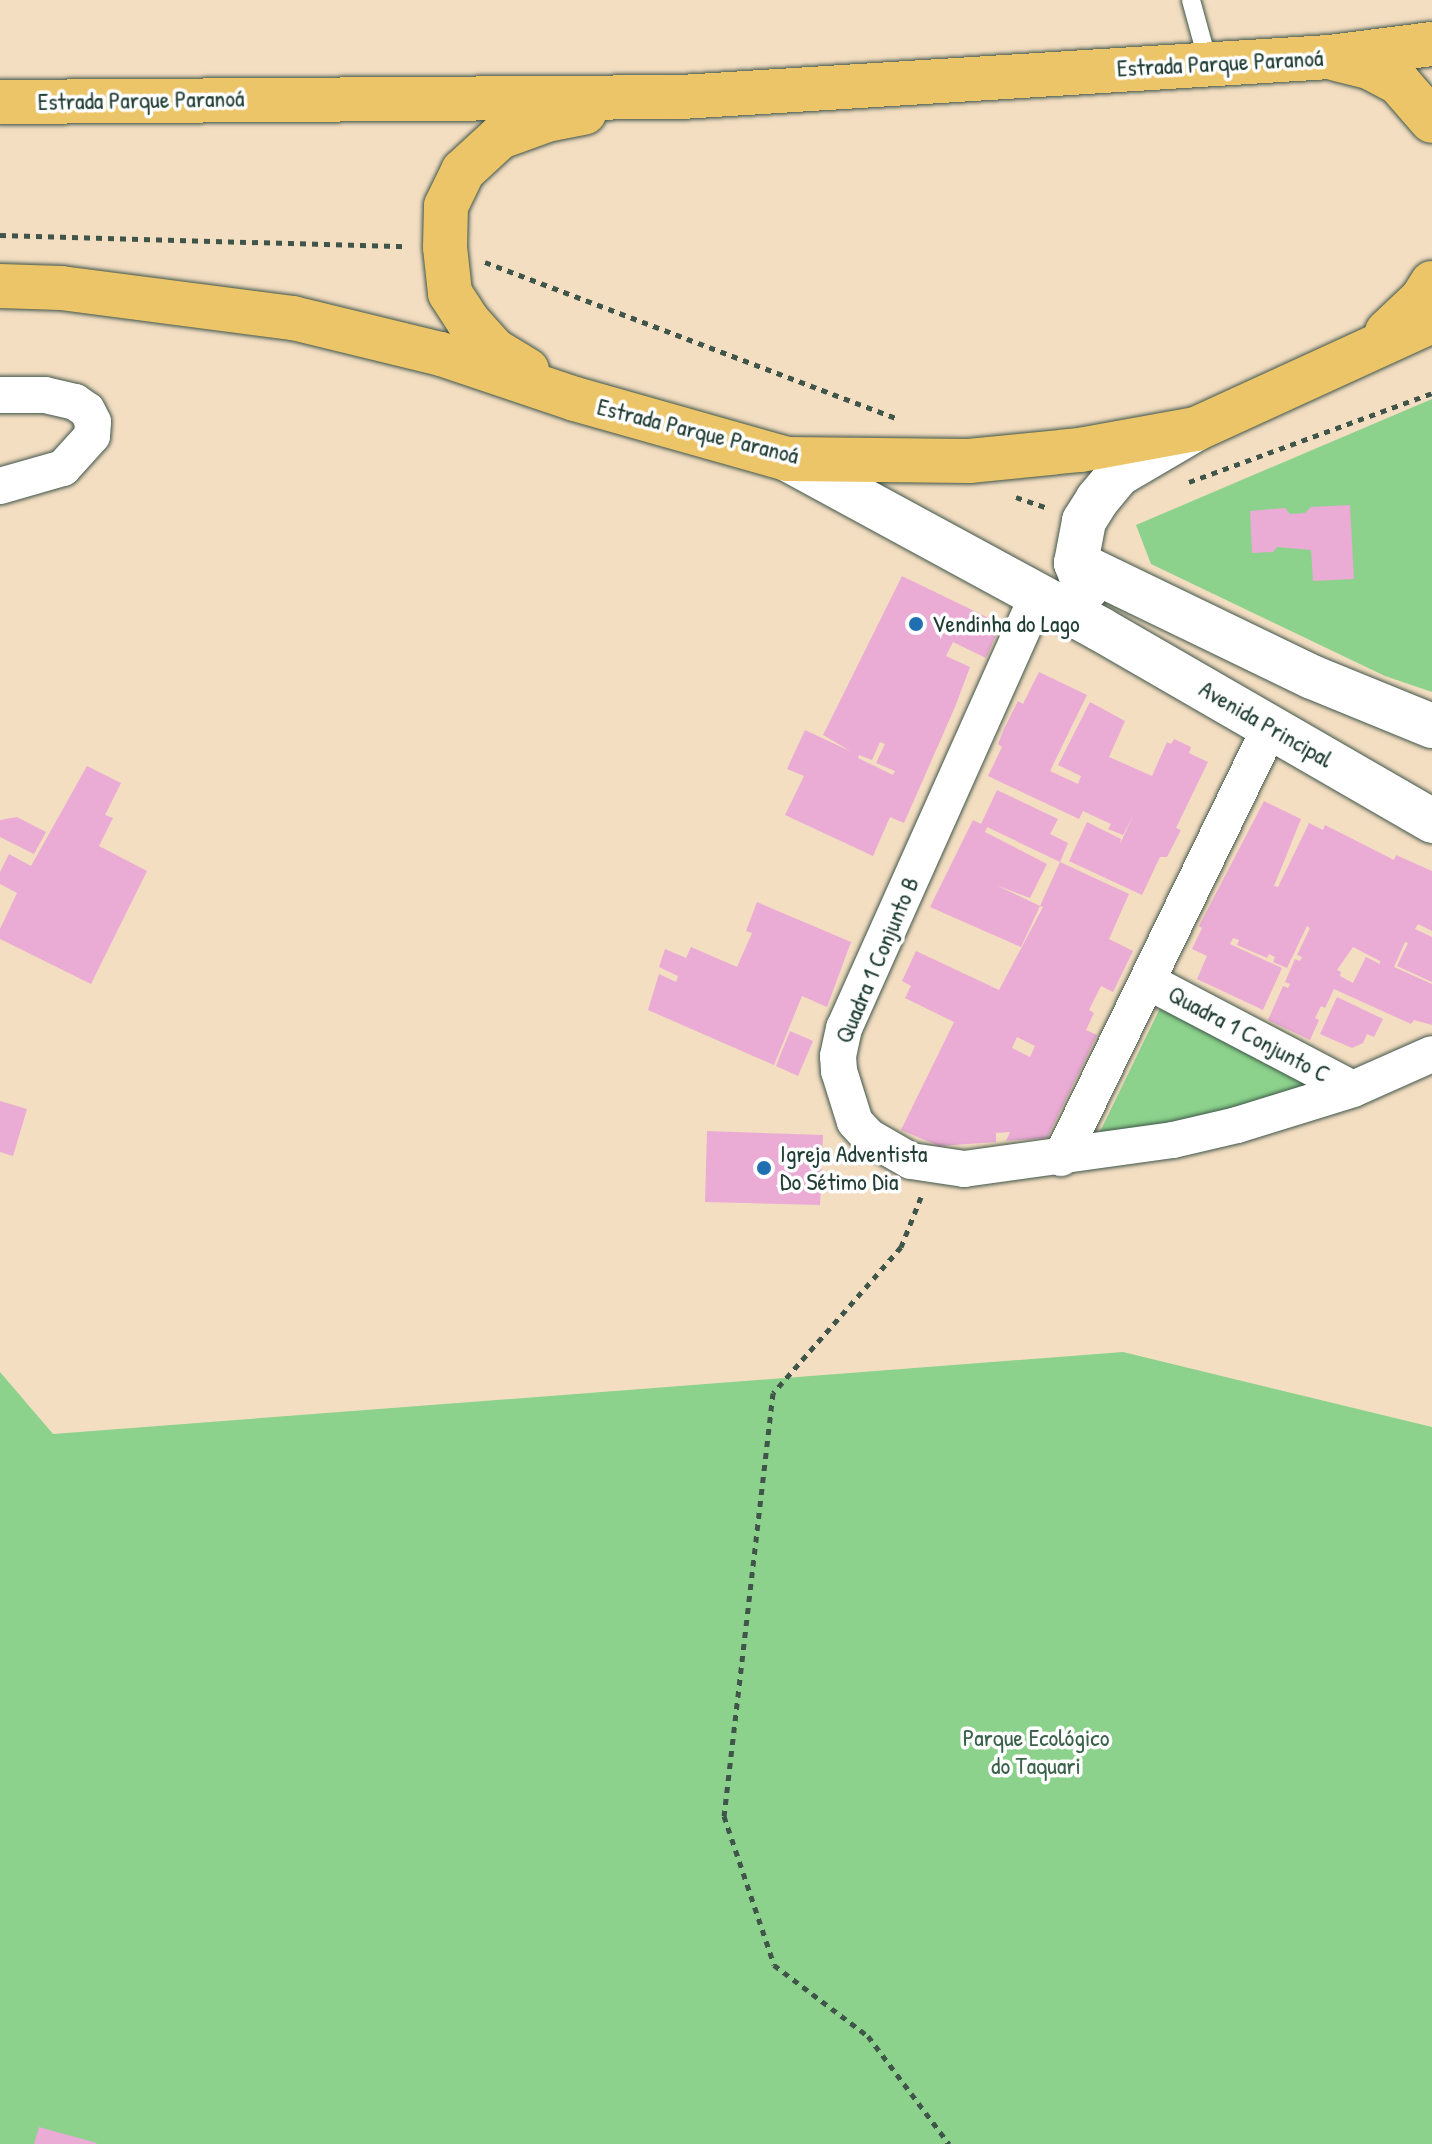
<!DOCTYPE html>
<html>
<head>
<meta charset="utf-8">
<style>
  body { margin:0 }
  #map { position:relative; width:1432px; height:2144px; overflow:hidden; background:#f4dec2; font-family:"Patrick Hand",sans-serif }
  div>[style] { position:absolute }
  .green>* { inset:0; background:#8cd28c }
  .building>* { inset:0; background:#eaabd4 }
  .path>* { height:5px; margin-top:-2.5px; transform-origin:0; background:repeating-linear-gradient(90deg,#3f5549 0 6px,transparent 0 12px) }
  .roads { filter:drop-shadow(0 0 2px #3f5549) drop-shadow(0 0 2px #3f5549) }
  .service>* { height:18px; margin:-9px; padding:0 9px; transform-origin:9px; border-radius:9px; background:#fff }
  .minor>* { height:36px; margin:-18px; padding:0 18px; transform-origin:18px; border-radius:18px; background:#fff }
  .tertiary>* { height:44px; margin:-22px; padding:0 22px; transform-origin:22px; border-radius:22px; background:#fff }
  .primary>* { height:44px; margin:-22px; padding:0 22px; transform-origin:22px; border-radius:22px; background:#edc569 }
  .dots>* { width:22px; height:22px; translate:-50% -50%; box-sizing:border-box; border:4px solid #fff; border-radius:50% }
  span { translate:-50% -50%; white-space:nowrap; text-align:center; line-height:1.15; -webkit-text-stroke:7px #fff; paint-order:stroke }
  .street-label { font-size:24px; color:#1f3d34 }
  .poi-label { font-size:24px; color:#1f3d34 }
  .left { translate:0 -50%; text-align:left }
  .park-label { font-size:24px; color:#3a624a }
</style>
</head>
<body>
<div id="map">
  <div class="green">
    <div style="clip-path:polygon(1432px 399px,1432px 692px,1385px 676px,1151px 564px,1136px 525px)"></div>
    <div style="clip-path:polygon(1163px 1002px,1323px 1086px,1095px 1142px)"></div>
    <div style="clip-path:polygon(1123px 1352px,1432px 1427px,1432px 2144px,0 2144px,0 1372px,53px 1434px)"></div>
  </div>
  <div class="building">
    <div style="clip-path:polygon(1350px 505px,1354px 579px,1313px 581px,1311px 550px,1277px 547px,1273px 552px,1252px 553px,1250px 511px,1285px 508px,1290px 514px,1305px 513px,1311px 507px)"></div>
    <div style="clip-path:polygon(evenodd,902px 576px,1001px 624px,986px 658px,953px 642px,946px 656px,970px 667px,955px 707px,904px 823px,890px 817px,873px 856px,785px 815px,804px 776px,787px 769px,805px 730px,852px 752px,823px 735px,902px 576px,880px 742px,885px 744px,876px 763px,895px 771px,893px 775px,858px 758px,859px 755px,872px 760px,880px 742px)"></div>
    <div style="clip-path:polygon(1039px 672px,1087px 695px,1050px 771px,1078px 784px,1081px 776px,1058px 765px,1090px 702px,1125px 721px,1109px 757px,1152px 776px,1167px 742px,1171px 744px,1174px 739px,1191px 747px,1189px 753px,1208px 762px,1176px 828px,1181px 830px,1167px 857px,1160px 857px,1142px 895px,1069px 861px,1087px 822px,1121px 839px,1120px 844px,1133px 816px,1123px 835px,1108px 829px,1111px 824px,1083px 811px,1079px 819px,988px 776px,1002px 747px,998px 744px,1004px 729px,1018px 701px,1023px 704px)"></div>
    <div style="clip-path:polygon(87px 766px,121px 783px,105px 815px,113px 818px,99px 846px,147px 871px,91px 984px,0 939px,0 929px,17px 893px,0 884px,0 872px,9px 854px,31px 866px)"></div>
    <div style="clip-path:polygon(evenodd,997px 790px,1058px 819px,1050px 834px,1068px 843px,1060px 862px,987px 827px,985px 832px,1047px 864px,1030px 898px,996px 885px,1040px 906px,1060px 862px,1129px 894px,1109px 939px,1133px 951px,1113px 992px,1101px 986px,1089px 1010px,1094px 1013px,1086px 1030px,1097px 1035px,1047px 1138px,1006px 1141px,1010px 1132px,996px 1133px,996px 1142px,939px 1146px,901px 1130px,954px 1022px,905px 998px,911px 986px,902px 981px,916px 951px,999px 990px,1043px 907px,1040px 906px,1021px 947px,930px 907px,973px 820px,981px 824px,997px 790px,1017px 1037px,1035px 1046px,1030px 1057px,1012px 1048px,1017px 1037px)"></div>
    <div style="clip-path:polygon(evenodd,1264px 801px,1301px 819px,1274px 886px,1278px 887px,1309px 823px,1323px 830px,1325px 825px,1394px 860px,1396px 855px,1432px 871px,1432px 931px,1418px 924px,1415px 929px,1432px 937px,1432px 982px,1397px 966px,1408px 943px,1405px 942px,1394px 967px,1432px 984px,1432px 1025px,1414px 1020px,1411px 1024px,1334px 989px,1325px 1008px,1321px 1006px,1315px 1018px,1319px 1020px,1310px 1040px,1268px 1020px,1283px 986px,1288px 988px,1290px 984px,1285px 982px,1295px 959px,1300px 961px,1302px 957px,1297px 955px,1310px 928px,1307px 926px,1287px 968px,1273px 962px,1275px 957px,1269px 954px,1267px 958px,1237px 945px,1239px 940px,1233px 938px,1230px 944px,1282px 968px,1263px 1010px,1197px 979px,1207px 956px,1192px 949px,1202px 928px,1199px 926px,1264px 801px,1353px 947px,1380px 961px,1380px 964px,1366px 957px,1353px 983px,1340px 976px,1341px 972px,1337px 970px,1353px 947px)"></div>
    <div style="clip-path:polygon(17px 817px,46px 832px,34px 854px,0 837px,0 820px)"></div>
    <div style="clip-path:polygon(757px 902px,851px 942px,827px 1007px,802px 996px,774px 1065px,648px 1010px,659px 974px,676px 982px,678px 976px,659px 967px,665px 949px,686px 958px,691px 947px,737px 967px,752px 933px,746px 931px)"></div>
    <div style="clip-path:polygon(1337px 997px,1383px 1019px,1374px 1037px,1367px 1034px,1363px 1043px,1352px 1048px,1320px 1034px)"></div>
    <div style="clip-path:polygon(790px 1031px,813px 1041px,798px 1076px,776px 1066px)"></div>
    <div style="clip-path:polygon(0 1101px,27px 1109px,13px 1156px,0 1152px)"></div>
    <div style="clip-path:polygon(707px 1131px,823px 1135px,820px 1205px,705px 1202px)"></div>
    <div style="clip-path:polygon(39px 2127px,97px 2143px,96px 2144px,34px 2144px)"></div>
  </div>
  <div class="path">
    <div style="left:0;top:235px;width:406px;rotate:1.6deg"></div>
    <div style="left:485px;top:262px;width:442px;rotate:20.8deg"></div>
    <div style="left:1189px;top:482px;width:259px;rotate:-20.1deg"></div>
    <div style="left:1016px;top:497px;width:34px;rotate:19deg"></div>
    <div style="left:921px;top:1197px;width:54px;rotate:111.8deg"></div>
    <div style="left:901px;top:1247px;width:194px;rotate:131.2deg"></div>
    <div style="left:773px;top:1393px;width:426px;rotate:96.6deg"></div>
    <div style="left:724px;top:1816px;width:157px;rotate:71.4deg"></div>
    <div style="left:774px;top:1965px;width:118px;rotate:37.1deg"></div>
    <div style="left:868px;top:2036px;width:135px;rotate:53.1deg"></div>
  </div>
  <div class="roads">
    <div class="service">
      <div style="left:1191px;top:0;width:64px;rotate:74.7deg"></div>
    </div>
    <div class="minor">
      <div style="left:0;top:395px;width:45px"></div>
      <div style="left:45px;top:395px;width:31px;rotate:13deg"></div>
      <div style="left:75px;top:402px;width:14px;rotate:34deg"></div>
      <div style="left:87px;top:410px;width:13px;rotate:63deg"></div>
      <div style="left:93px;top:422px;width:14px;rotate:94deg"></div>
      <div style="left:92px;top:436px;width:43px;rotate:132.2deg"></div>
      <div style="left:63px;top:468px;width:66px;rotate:164.1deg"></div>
      <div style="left:1037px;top:597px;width:472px;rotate:114.1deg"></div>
      <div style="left:844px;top:1028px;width:29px;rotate:102deg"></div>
      <div style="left:838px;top:1056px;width:15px;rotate:86deg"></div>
      <div style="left:839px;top:1071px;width:53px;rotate:72.6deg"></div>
      <div style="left:855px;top:1122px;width:21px;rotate:47deg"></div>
      <div style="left:869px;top:1137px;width:48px;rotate:29.7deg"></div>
      <div style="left:911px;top:1161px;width:54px;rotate:8.6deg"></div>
      <div style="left:964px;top:1169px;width:211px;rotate:-7.9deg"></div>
      <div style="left:1173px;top:1140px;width:66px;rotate:-13.2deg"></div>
      <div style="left:1237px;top:1125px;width:121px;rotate:-17.2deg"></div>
      <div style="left:1353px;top:1089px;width:86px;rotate:-23.9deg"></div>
      <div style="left:1149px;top:982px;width:230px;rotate:27.7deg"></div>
      <div style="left:1061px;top:1158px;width:480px;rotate:-64.1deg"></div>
    </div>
    <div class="tertiary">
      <div style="left:787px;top:459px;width:356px;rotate:28.5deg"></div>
      <div style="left:1100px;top:629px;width:384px;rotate:30deg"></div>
      <div style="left:1076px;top:563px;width:262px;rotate:25.8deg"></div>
      <div style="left:1312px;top:677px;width:130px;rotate:22.2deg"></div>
      <div style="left:1086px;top:589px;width:28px;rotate:-111deg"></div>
      <div style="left:1076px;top:563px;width:43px;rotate:-79.2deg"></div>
      <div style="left:1084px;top:521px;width:25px;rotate:-58deg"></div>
      <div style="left:1097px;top:500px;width:34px;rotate:-50deg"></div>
      <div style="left:1119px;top:474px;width:87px;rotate:-30.4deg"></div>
    </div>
    <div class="primary">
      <div style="left:1336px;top:59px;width:36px;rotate:14deg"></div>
      <div style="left:1371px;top:68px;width:32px;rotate:28deg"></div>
      <div style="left:1399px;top:83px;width:50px;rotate:49deg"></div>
      <div style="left:0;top:102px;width:681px;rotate:-0.42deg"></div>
      <div style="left:681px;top:97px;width:650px;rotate:-3.53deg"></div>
      <div style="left:1330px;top:57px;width:103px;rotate:-7.3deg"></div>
      <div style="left:0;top:286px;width:61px;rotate:1.9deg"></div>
      <div style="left:61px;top:288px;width:234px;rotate:7.4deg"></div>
      <div style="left:293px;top:318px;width:152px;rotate:13.7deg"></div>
      <div style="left:441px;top:354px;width:141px;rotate:18.6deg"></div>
      <div style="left:575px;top:399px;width:220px;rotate:15.8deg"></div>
      <div style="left:787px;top:459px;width:182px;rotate:0.6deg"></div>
      <div style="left:969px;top:461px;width:112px;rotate:-5.7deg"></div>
      <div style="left:1080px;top:450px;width:118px;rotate:-10.3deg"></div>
      <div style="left:1196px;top:429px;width:260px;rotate:-24.6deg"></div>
      <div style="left:1387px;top:332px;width:48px;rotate:-43.3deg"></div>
      <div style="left:1422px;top:299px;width:19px;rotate:-58deg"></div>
      <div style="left:527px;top:370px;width:39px;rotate:-149deg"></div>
      <div style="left:494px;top:350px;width:39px;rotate:-132deg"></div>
      <div style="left:468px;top:321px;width:33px;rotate:-123deg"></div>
      <div style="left:450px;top:293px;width:46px;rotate:-96.2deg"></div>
      <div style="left:445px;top:247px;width:41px;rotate:-88.6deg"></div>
      <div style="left:446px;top:206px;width:39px;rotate:-64deg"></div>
      <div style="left:463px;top:171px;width:50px;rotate:-42.6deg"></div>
      <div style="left:500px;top:137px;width:50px;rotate:-19.9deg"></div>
      <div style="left:547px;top:120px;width:38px;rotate:-11deg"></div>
    </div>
  </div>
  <div class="dots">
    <div style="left:916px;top:624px;background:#1f6fb2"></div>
    <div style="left:764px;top:1168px;background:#1f6fb2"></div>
  </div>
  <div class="street-label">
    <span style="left:1220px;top:63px;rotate:-3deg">Estrada Parque Paranoá</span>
    <span style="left:141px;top:100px;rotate:-1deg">Estrada Parque Paranoá</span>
    <span style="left:698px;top:431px;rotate:14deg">Estrada Parque Paranoá</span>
    <span style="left:1266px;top:724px;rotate:30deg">Avenida Principal</span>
    <span style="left:877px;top:960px;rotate:-67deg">Quadra 1 Conjunto B</span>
    <span style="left:1249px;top:1034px;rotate:28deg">Quadra 1 Conjunto C</span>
  </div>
  <div class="poi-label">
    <span class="left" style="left:932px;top:624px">Vendinha do Lago</span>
    <span class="left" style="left:780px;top:1168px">Igreja Adventista<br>Do Sétimo Dia</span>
  </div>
  <div class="park-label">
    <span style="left:1036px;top:1752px">Parque Ecológico<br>do Taquari</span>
  </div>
</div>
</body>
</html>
